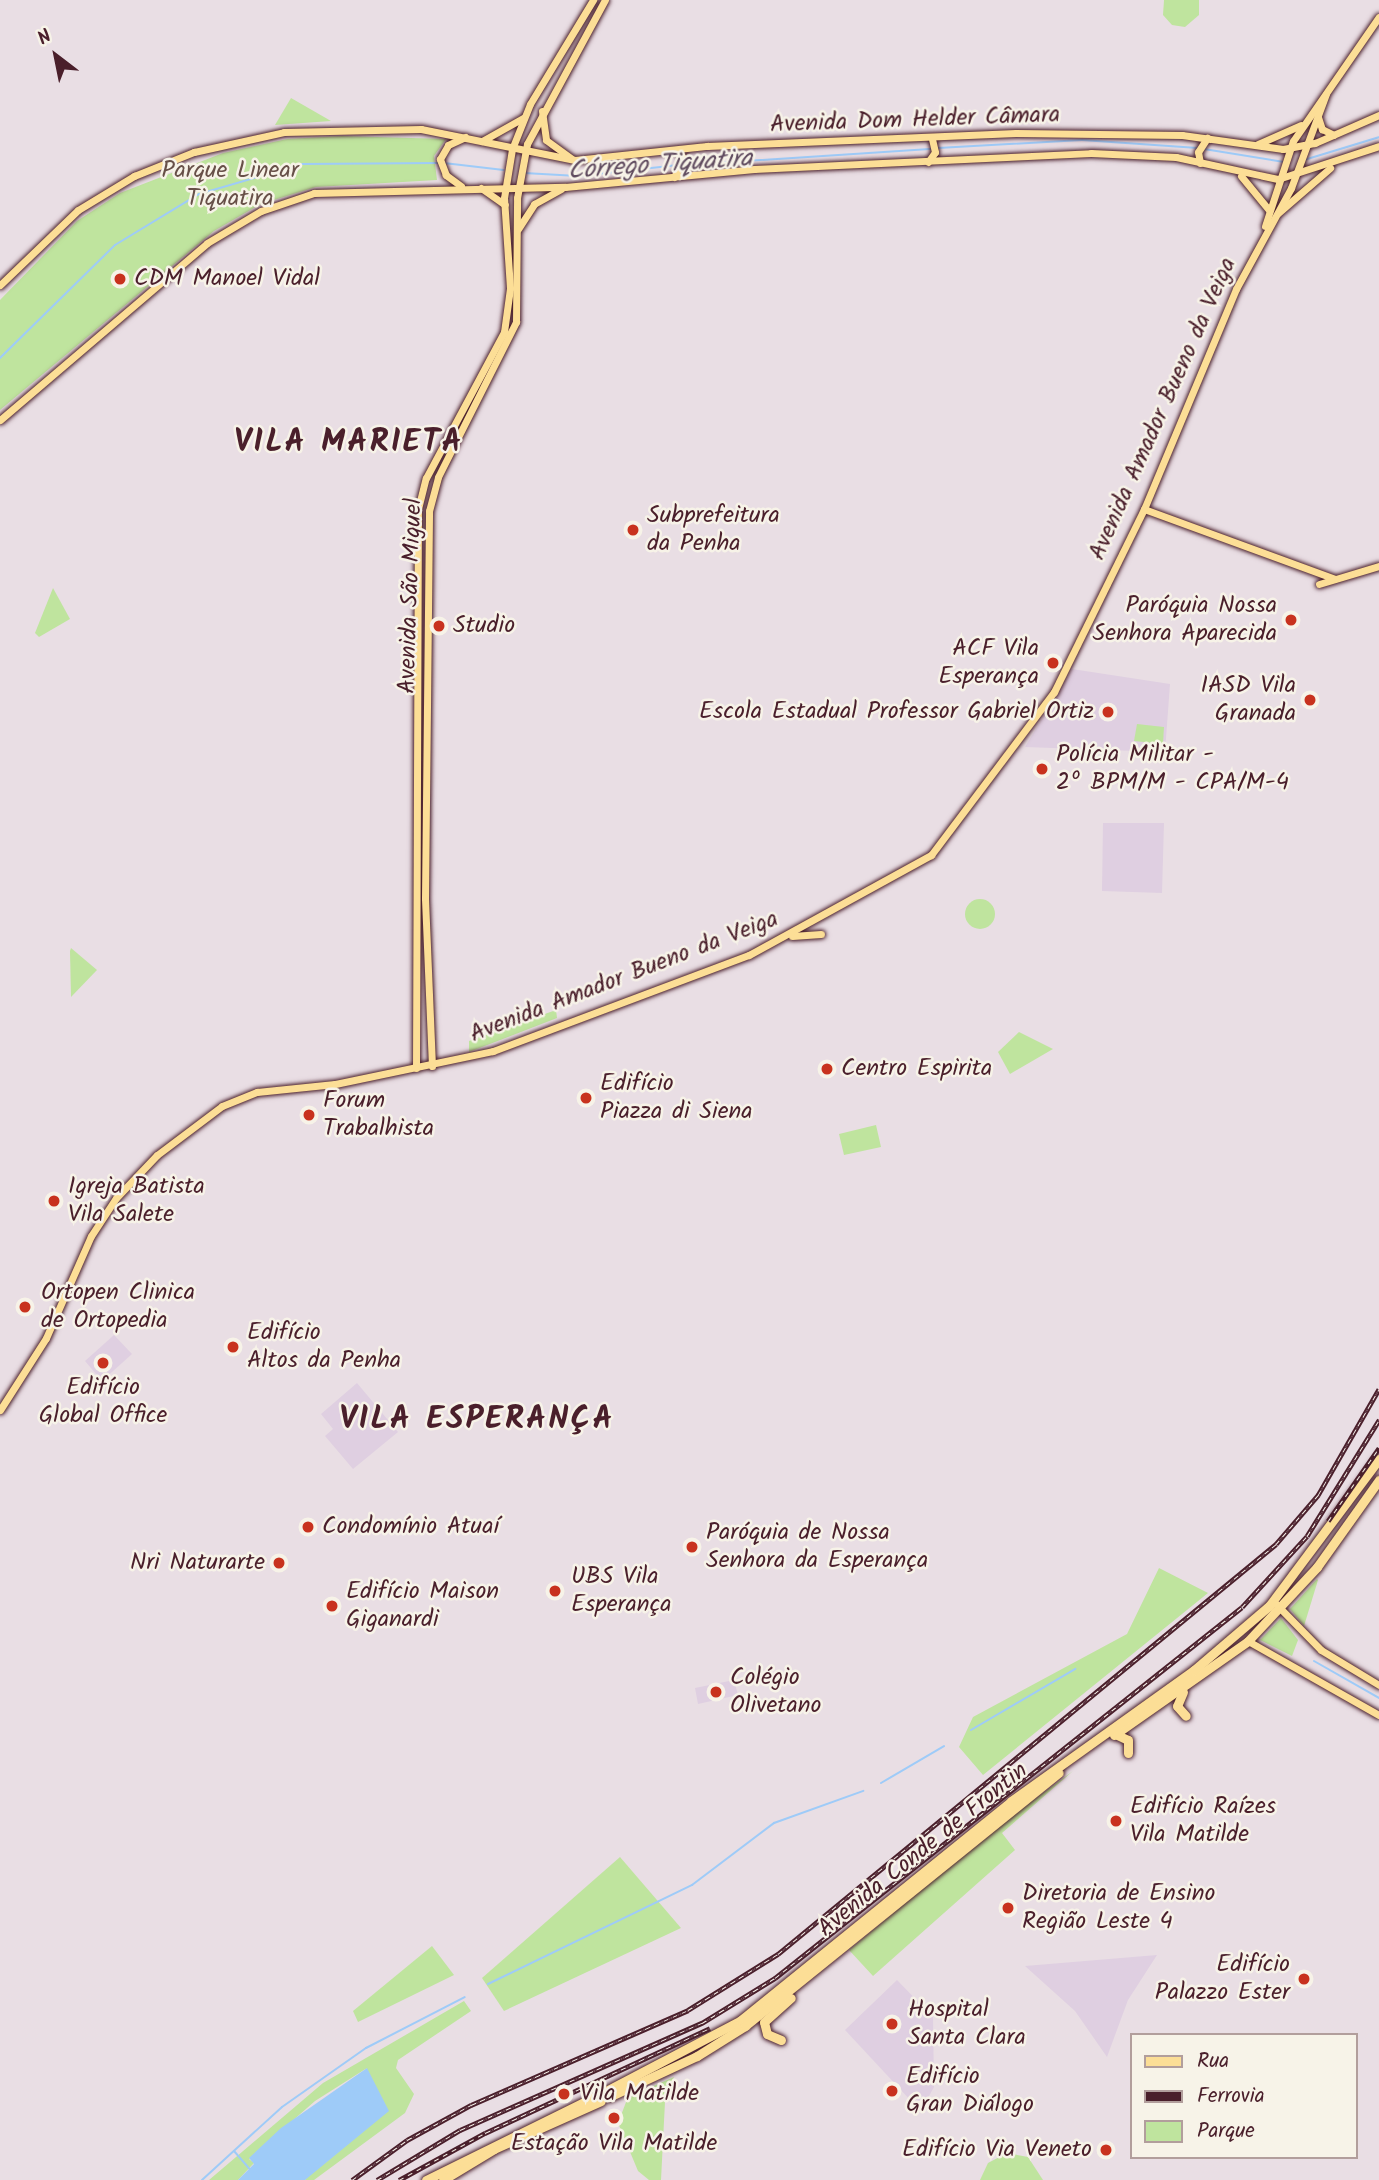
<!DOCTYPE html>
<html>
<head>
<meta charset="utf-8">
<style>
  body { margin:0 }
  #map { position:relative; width:1379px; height:2180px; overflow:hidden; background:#e9dee4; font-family:Kalam,sans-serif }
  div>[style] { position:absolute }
  .built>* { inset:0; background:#dfcfe1 }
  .green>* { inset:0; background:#bfe49e }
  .round { border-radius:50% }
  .water>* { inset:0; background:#9ecbf8 }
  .stream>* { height:2px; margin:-1px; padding:0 1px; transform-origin:1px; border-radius:1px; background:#9ecbf8 }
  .roads { filter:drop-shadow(0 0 2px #4a1f2b) drop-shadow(0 0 2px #4a1f2b) }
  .major>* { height:7px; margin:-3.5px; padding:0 3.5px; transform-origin:3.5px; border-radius:3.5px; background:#fcde96 }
  .highway>* { height:9px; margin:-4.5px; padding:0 4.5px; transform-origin:4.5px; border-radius:4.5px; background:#fcde96 }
  .rail>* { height:4.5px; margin-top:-2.25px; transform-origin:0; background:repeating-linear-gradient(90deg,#f7f3e8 0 5px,#4a1f2b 0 10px); box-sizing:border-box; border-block:2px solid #4a1f2b }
  .dots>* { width:19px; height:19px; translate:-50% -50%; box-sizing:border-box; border:4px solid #f7f3e8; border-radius:50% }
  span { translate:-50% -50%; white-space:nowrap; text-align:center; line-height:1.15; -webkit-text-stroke:5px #f7f3e8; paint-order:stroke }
  .street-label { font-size:24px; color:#4a1f2b }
  .park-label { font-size:24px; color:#675048 }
  .poi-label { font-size:24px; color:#4a1f2b }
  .left { translate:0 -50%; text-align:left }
  .right { translate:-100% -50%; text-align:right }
  .water-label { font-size:26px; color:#5f4a5e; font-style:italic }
  .district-label { font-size:32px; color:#4a1f2b; font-weight:700; letter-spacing:2px }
  .legend { position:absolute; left:1130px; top:2033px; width:228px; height:126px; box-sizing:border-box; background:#f7f3e8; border:2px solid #b29e9c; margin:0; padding:9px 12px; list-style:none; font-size:21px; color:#4a1f2b }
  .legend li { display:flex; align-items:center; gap:14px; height:35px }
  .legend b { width:35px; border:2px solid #b29e9c }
  .north { position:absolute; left:21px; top:21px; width:70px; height:70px; -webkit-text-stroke:5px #f7f3e8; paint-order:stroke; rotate:328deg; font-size:19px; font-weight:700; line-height:28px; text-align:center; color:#4a1f2b }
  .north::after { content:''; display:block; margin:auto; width:24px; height:32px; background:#4a1f2b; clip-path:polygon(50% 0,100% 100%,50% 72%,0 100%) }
</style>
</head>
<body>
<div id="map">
  <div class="built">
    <div style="clip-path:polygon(1072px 669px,1170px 684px,1165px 752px,1025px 747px)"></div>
    <div style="clip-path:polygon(1103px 823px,1164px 823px,1162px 893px,1102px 891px)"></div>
    <div style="clip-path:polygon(114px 1335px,132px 1354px,102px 1381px,85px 1361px)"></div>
    <div style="clip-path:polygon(357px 1383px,398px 1432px,353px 1469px,325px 1436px,333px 1429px,321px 1414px)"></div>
    <div style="clip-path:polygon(734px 1680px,738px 1695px,698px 1704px,695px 1688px)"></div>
    <div style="clip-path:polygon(1157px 1955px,1128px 2000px,1107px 2057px,1075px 2011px,1025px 1966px)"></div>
    <div style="clip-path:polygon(897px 1980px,933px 2017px,934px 2087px,928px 2098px,912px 2102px,845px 2030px)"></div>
  </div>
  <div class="green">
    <div style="clip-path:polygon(1164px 0,1199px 0,1199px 15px,1185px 27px,1172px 25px,1163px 15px)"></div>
    <div style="clip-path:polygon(291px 98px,331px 121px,275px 125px)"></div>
    <div style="clip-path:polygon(342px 136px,446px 139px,434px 156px,437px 180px,316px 187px,261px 204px,214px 231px,0 410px,0 300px,77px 221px,120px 193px,223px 153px,287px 139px)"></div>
    <div style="clip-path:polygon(53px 588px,70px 619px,39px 637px,35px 633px)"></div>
    <div style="clip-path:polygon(1137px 724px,1164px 727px,1163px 744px,1134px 741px)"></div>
    <div class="round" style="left:965px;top:899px;width:30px;height:30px"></div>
    <div style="clip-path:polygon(71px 948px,97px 970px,71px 997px,70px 951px)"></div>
    <div style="clip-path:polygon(556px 1010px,557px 1018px,469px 1052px,469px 1041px)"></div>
    <div style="clip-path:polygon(1019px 1032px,1053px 1049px,1010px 1074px,998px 1052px)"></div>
    <div style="clip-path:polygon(876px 1125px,881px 1147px,844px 1155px,839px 1134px)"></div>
    <div style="clip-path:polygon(1159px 1568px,1208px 1593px,983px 1775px,959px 1747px,973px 1717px,1127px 1634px)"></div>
    <div style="clip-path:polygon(1317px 1579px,1318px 1580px,1304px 1626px,1290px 1609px)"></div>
    <div style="clip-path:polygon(1281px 1618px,1298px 1640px,1292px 1656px,1260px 1640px)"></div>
    <div style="clip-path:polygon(1073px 1771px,1002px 1833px,1015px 1850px,873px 1976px,849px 1950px,998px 1826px)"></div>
    <div style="clip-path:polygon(620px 1857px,681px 1928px,504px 2011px,482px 1978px)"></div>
    <div style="clip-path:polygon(432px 1946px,454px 1975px,358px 2022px,353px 2011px)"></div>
    <div style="clip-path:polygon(464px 2001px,471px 2011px,398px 2060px,396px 2068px,414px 2094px,405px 2113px,314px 2180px,305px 2180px,367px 2068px,315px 2101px,249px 2159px,254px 2163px,238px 2180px,209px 2180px,323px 2083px)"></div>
    <div style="clip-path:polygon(674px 2077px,665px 2102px,661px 2180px,649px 2180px,638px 2171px,618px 2123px,628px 2097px)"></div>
    <div style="clip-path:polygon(1007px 2153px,1028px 2157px,1043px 2180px,980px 2180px,988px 2163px)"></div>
  </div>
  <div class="water">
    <div style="clip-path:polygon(367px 2068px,389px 2111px,305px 2180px,238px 2180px,254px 2164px,249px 2158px,281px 2128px)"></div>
  </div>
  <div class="stream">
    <div style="left:938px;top:148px;width:144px;rotate:-3.2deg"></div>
    <div style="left:1082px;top:140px;width:116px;rotate:3.9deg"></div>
    <div style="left:1204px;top:149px;width:81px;rotate:9.2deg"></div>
    <div style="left:1304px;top:160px;width:78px;rotate:-17deg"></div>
    <div style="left:444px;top:163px;width:60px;rotate:6.7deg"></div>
    <div style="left:684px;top:165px;width:250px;rotate:-3.7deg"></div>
    <div style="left:524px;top:173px;width:54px;rotate:3.2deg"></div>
    <div style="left:578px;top:176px;width:101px;rotate:-6.3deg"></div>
    <div style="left:0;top:358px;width:161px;rotate:-44.5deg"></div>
    <div style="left:115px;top:245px;width:98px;rotate:-31.3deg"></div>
    <div style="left:199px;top:194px;width:107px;rotate:-16.2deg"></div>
    <div style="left:302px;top:164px;width:136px;rotate:-0.4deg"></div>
    <div style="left:1314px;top:1661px;width:75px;rotate:29.6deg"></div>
    <div style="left:971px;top:1730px;width:121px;rotate:-30.4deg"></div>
    <div style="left:881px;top:1783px;width:73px;rotate:-30.4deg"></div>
    <div style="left:488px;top:1984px;width:227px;rotate:-25.9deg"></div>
    <div style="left:692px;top:1885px;width:103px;rotate:-37.1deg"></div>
    <div style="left:774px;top:1823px;width:95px;rotate:-19.8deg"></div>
    <div style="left:234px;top:2151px;width:23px;rotate:49deg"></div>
    <div style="left:202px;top:2180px;width:108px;rotate:-42.4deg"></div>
    <div style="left:282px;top:2107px;width:103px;rotate:-35.1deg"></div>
    <div style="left:366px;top:2048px;width:111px;rotate:-27.3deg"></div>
  </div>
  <div class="roads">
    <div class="major">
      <div style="left:542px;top:111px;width:29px;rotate:82deg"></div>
      <div style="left:546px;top:140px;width:31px;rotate:36deg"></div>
      <div style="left:1318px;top:117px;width:13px;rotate:72deg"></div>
      <div style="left:1322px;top:129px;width:13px;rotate:27deg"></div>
      <div style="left:482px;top:141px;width:47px;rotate:-29.3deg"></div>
      <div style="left:1258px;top:144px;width:47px;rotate:-23.8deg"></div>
      <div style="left:928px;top:162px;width:12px;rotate:-55deg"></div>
      <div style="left:935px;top:152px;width:13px;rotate:-103deg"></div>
      <div style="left:1200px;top:163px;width:11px;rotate:-100deg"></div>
      <div style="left:1198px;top:152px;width:17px;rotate:-57deg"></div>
      <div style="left:1241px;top:176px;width:44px;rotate:50.5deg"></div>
      <div style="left:674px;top:177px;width:21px;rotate:-61deg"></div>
      <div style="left:684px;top:159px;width:11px;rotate:-128deg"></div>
      <div style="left:461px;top:186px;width:19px;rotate:-144deg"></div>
      <div style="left:446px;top:175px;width:17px;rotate:-111deg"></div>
      <div style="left:440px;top:159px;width:16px;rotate:-60deg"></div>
      <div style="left:448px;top:145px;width:19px;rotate:-25deg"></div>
      <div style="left:481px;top:188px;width:29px;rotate:35deg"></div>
      <div style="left:1278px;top:213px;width:69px;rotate:-40.9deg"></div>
      <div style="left:1265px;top:226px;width:89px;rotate:-71.8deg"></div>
      <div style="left:1293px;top:141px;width:151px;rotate:-55.3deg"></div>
      <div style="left:518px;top:229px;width:30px;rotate:-57deg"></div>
      <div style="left:534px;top:204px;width:31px;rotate:-29deg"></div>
      <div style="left:0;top:285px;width:108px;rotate:-43.9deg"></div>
      <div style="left:78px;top:210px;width:66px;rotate:-31.3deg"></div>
      <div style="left:134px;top:176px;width:65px;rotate:-21.8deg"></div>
      <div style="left:194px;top:152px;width:92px;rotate:-12.5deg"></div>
      <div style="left:284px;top:132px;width:137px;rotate:-1.3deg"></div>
      <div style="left:421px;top:129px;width:157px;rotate:11.4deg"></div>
      <div style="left:575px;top:160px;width:133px;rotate:-6.1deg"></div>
      <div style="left:707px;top:146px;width:309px;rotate:-2.4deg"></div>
      <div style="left:1016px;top:133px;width:166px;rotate:0.7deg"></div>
      <div style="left:1182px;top:135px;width:102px;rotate:7.9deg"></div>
      <div style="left:1283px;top:149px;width:33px;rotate:-11deg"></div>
      <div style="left:1315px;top:143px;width:70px;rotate:-23.6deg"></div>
      <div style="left:0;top:420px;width:272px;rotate:-40.5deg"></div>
      <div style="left:207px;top:243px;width:63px;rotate:-30.7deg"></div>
      <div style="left:261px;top:211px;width:56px;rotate:-18.8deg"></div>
      <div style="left:314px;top:193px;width:251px;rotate:-1.4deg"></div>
      <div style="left:565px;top:187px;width:190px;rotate:-5.4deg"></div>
      <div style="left:754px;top:169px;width:337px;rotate:-2.7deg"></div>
      <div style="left:1091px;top:153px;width:85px;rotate:2.7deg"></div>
      <div style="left:1176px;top:157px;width:104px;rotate:12.2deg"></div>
      <div style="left:1278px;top:179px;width:106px;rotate:-18.1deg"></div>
      <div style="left:1144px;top:509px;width:203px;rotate:20.1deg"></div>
      <div style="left:1319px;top:584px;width:63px;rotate:-16.7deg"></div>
      <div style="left:792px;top:936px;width:29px;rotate:-4deg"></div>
      <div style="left:432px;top:1066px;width:168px;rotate:-92.4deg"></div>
      <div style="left:425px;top:898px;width:387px;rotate:-89.4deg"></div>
      <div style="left:429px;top:511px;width:35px;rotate:-75deg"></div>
      <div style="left:438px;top:477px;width:174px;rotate:-63.3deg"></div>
      <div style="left:516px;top:322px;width:124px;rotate:-89.5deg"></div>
      <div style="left:517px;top:198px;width:55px;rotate:-79.5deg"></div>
      <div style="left:527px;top:144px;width:164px;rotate:-61.6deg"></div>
      <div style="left:416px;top:1068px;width:559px;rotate:-89.8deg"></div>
      <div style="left:418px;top:509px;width:32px;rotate:-76deg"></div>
      <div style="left:426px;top:478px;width:166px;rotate:-61.9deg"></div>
      <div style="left:504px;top:332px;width:44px;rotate:-82.2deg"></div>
      <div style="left:510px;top:288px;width:90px;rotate:-93.8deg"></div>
      <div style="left:504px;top:198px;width:50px;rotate:-80.7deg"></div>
      <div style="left:512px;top:149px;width:48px;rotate:-68.2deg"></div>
      <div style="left:530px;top:104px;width:122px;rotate:-58.8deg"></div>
      <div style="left:0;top:1410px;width:85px;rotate:-57.4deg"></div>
      <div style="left:46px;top:1338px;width:111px;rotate:-66.2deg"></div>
      <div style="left:91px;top:1236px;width:45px;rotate:-56.7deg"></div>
      <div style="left:116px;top:1198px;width:59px;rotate:-46.4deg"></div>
      <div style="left:157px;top:1155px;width:81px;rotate:-37deg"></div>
      <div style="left:222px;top:1106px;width:38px;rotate:-22deg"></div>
      <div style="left:257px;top:1092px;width:78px;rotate:-5.9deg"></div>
      <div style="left:335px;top:1084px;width:161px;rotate:-11.8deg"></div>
      <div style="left:493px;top:1051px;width:273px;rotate:-20.6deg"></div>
      <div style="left:749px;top:955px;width:208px;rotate:-28.8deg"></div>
      <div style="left:931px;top:855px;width:204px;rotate:-53deg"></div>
      <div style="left:1054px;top:692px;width:204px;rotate:-63.8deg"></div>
      <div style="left:1144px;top:509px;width:238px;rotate:-67.3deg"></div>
      <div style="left:1236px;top:289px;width:115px;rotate:-61.4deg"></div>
      <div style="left:1291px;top:188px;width:100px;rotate:-69.6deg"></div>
      <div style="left:1276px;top:1604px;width:64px;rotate:45.6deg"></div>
      <div style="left:1321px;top:1650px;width:68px;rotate:31.1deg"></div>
      <div style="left:1248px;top:1641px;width:150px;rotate:29.5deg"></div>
    </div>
    <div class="highway">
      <div style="left:1183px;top:1692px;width:15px;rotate:113deg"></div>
      <div style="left:1177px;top:1706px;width:13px;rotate:48deg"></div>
      <div style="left:1115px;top:1734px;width:14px;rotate:25deg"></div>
      <div style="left:1128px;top:1740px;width:13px;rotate:90deg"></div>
      <div style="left:1114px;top:1735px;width:164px;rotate:-35deg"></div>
      <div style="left:1248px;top:1641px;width:101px;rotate:-47deg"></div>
      <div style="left:1317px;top:1567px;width:107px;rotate:-54.5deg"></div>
      <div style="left:781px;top:2040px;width:15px;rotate:-157deg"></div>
      <div style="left:767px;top:2034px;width:12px;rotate:-104deg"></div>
      <div style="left:764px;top:2022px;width:36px;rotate:-42deg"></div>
      <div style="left:606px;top:2091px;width:153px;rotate:-27.7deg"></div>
      <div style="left:741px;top:2020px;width:348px;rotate:-39deg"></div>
      <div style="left:1011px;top:1801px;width:225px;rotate:-35.6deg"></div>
      <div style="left:1194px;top:1670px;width:99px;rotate:-40.5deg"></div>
      <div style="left:1269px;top:1606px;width:184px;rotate:-53.2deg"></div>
      <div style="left:609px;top:2097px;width:97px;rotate:-25deg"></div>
      <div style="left:697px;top:2056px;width:57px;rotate:-32deg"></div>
      <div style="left:745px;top:2026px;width:403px;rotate:-38.9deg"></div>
      <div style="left:426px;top:2180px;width:192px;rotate:-26.3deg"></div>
      <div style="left:443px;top:2180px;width:60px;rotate:-31.3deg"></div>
      <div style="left:494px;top:2149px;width:117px;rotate:-24.2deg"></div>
    </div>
  </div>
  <div class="rail">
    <div style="left:1328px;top:1521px;width:89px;rotate:-55.1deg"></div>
    <div style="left:352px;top:2180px;width:68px;rotate:-36deg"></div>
    <div style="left:407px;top:2140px;width:73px;rotate:-28.7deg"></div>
    <div style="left:471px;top:2105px;width:237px;rotate:-23.6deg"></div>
    <div style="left:688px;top:2010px;width:106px;rotate:-31.9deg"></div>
    <div style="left:778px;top:1954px;width:645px;rotate:-39.46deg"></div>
    <div style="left:1276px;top:1544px;width:65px;rotate:-49.4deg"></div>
    <div style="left:1318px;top:1495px;width:122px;rotate:-60.1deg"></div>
    <div style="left:377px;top:2180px;width:97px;rotate:-31.1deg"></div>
    <div style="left:460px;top:2130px;width:265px;rotate:-23.9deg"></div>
    <div style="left:702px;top:2023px;width:86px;rotate:-31.7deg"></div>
    <div style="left:775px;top:1978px;width:596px;rotate:-38.46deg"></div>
    <div style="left:1242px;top:1607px;width:96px;rotate:-47.5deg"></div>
    <div style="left:1307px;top:1536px;width:137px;rotate:-58.2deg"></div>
    <div style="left:399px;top:2180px;width:98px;rotate:-28.7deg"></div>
    <div style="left:485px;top:2133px;width:248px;rotate:-25deg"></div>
  </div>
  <div class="dots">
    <div style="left:120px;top:279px;background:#c8321e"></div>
    <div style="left:633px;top:530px;background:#c8321e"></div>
    <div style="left:1291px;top:620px;background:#c8321e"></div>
    <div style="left:439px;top:626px;background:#c8321e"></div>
    <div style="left:1053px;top:663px;background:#c8321e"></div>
    <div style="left:1310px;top:700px;background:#c8321e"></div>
    <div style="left:1108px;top:712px;background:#c8321e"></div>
    <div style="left:1042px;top:769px;background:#c8321e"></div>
    <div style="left:827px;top:1069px;background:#c8321e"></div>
    <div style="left:586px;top:1098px;background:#c8321e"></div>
    <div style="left:309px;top:1115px;background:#c8321e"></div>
    <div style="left:54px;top:1201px;background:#c8321e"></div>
    <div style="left:25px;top:1307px;background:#c8321e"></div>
    <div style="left:233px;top:1347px;background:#c8321e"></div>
    <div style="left:103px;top:1363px;background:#c8321e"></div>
    <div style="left:308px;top:1527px;background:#c8321e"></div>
    <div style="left:692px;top:1547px;background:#c8321e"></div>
    <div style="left:279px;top:1563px;background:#c8321e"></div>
    <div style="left:555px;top:1591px;background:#c8321e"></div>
    <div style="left:332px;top:1606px;background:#c8321e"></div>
    <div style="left:716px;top:1692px;background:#c8321e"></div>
    <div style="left:1116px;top:1821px;background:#c8321e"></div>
    <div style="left:1008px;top:1908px;background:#c8321e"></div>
    <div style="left:1304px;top:1979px;background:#c8321e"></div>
    <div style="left:892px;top:2024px;background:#c8321e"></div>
    <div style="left:892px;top:2091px;background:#c8321e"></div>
    <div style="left:564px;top:2094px;background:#c8321e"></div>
    <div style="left:614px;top:2118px;background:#c8321e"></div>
    <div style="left:1106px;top:2150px;background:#c8321e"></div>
  </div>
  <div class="street-label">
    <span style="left:915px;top:120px;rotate:-2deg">Avenida Dom Helder Câmara</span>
    <span style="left:1163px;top:409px;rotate:-66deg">Avenida Amador Bueno da Veiga</span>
    <span style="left:411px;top:596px;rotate:-88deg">Avenida São Miguel</span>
    <span style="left:624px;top:977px;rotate:-21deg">Avenida Amador Bueno da Veiga</span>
    <span style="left:923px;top:1850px;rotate:-39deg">Avenida Conde de Frontin</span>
  </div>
  <div class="park-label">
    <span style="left:230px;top:185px">Parque Linear<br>Tiquatira</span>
  </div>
  <div class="poi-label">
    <span class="left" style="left:134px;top:279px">CDM Manoel Vidal</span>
    <span class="left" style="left:647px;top:530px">Subprefeitura<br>da Penha</span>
    <span class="right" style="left:1277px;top:620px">Paróquia Nossa<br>Senhora Aparecida</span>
    <span class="left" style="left:453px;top:626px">Studio</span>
    <span class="right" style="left:1039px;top:663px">ACF Vila<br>Esperança</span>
    <span class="right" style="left:1296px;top:700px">IASD Vila<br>Granada</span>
    <span class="right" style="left:1094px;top:712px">Escola Estadual Professor Gabriel Ortiz</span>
    <span class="left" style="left:1056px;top:769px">Polícia Militar -<br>2º BPM/M - CPA/M-4</span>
    <span class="left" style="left:841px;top:1069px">Centro Espirita</span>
    <span class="left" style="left:600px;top:1098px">Edifício<br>Piazza di Siena</span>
    <span class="left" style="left:323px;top:1115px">Forum<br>Trabalhista</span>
    <span class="left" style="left:68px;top:1201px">Igreja Batista<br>Vila Salete</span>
    <span class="left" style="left:41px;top:1307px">Ortopen Clinica<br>de Ortopedia</span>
    <span class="left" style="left:247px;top:1347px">Edifício<br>Altos da Penha</span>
    <span style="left:103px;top:1402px">Edifício<br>Global Office</span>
    <span class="left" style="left:322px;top:1527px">Condomínio Atuaí</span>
    <span class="left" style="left:706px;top:1547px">Paróquia de Nossa<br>Senhora da Esperança</span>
    <span class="right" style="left:265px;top:1563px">Nri Naturarte</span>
    <span class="left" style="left:571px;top:1591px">UBS Vila<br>Esperança</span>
    <span class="left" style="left:346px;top:1606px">Edifício Maison<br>Giganardi</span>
    <span class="left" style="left:730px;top:1692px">Colégio<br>Olivetano</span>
    <span class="left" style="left:1130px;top:1821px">Edifício Raízes<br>Vila Matilde</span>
    <span class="left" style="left:1022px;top:1908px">Diretoria de Ensino<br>Região Leste 4</span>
    <span class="right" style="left:1290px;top:1979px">Edifício<br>Palazzo Ester</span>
    <span class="left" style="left:908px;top:2024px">Hospital<br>Santa Clara</span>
    <span class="left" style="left:906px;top:2091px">Edifício<br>Gran Diálogo</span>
    <span class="left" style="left:580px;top:2094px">Vila Matilde</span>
    <span style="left:614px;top:2144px">Estação Vila Matilde</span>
    <span class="right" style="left:1092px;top:2150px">Edifício Via Veneto</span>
  </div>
  <div class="water-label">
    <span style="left:660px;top:166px;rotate:-4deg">Córrego Tiquatira</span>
  </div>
  <div class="district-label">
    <span style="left:349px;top:443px">VILA MARIETA</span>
    <span style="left:477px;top:1420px">VILA ESPERANÇA</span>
  </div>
  <ul class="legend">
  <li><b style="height:9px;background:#fcde96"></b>Rua</li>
  <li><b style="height:9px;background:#4a1f2b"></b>Ferrovia</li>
  <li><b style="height:19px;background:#bfe49e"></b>Parque</li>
  </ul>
  <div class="north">N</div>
</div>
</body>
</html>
